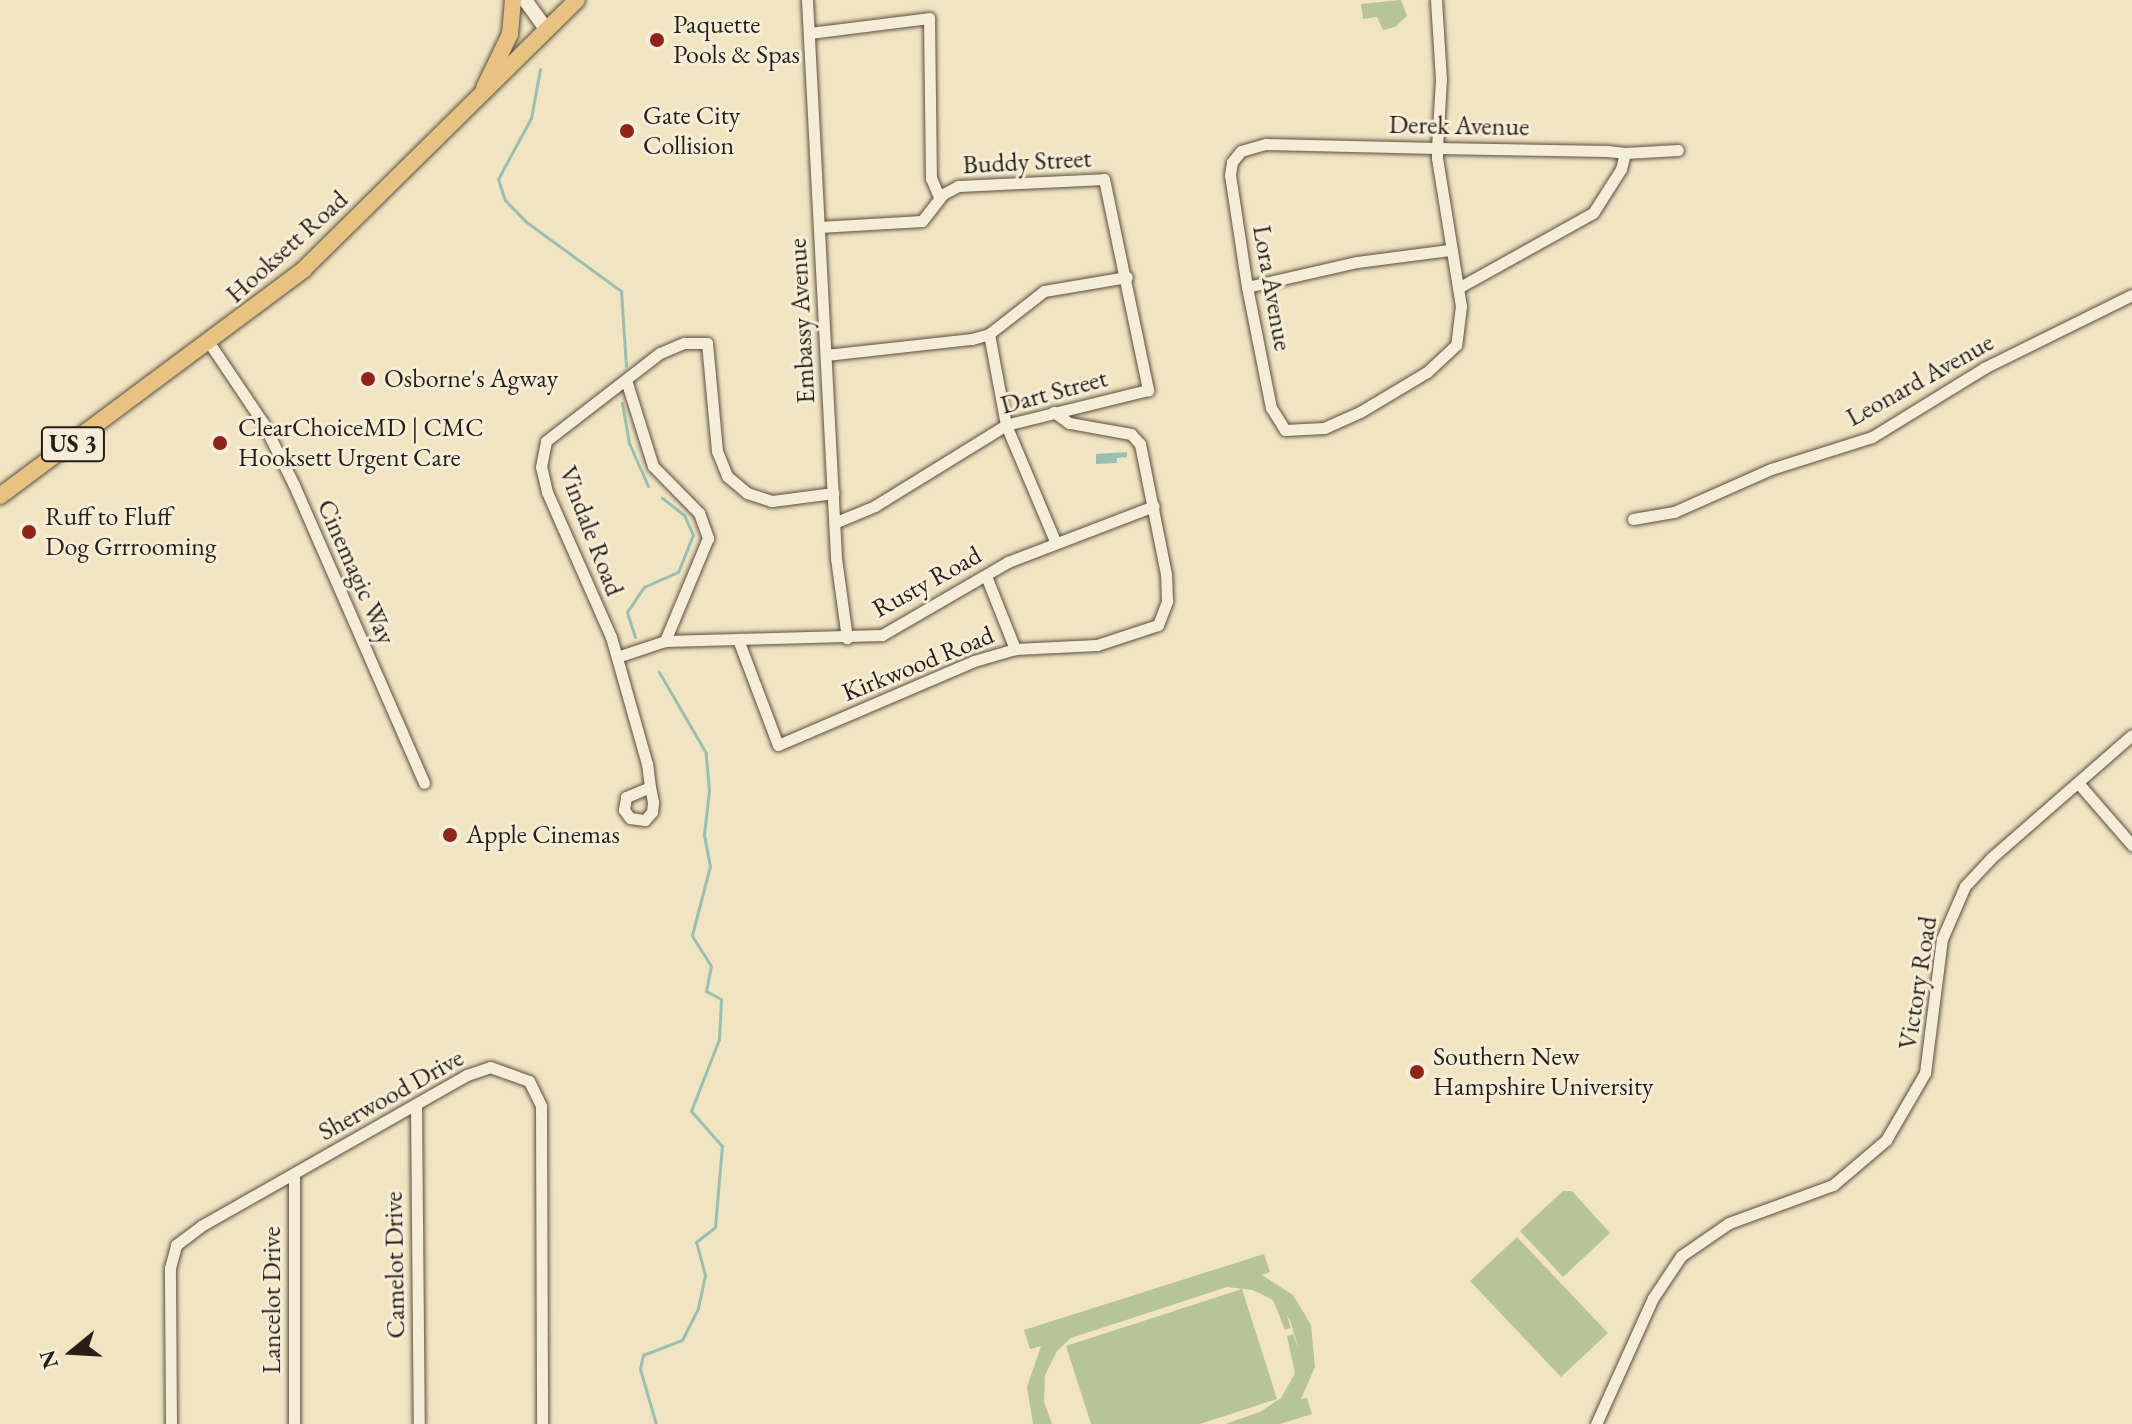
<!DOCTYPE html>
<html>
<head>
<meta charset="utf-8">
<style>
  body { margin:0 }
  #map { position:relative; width:2132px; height:1424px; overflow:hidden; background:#f0e4c1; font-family:"EB Garamond",serif }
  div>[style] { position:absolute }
  .green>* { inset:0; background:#b6c596 }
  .water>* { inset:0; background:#9abfb2 }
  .stream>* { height:3px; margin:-1.5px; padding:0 1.5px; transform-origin:1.5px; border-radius:1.5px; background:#9abfb2 }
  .roads { filter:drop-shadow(0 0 2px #5b4f42) drop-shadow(0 0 2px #5b4f42) }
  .street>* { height:11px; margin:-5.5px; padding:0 5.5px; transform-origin:5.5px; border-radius:5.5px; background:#f5edd7 }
  .secondary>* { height:14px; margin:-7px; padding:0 7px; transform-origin:7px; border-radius:7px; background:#f5edd7 }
  .primary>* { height:16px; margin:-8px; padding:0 8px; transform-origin:8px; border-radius:8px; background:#e8c280 }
  .dots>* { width:22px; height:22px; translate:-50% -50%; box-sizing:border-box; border:4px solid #f5edd7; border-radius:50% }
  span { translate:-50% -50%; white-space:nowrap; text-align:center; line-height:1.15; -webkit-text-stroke:6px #f5edd7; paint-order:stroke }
  .shield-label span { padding:2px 6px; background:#f5edd7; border:2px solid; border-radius:6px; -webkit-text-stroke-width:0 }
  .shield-label { font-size:24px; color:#291d18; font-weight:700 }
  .poi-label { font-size:26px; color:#291d18 }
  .left { translate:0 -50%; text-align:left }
  .street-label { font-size:26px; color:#291d18 }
  .north { position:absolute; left:32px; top:1312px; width:80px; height:80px; -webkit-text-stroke:6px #f5edd7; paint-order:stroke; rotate:252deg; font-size:22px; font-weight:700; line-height:32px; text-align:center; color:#291d18 }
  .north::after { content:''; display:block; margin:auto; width:28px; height:36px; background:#291d18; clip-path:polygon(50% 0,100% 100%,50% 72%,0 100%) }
</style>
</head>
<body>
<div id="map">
  <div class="green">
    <div style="clip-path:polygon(1401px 0,1407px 16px,1395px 27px,1383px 30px,1377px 17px,1363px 19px,1361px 4px)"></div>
    <div style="clip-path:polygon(1563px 1191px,1572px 1191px,1610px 1233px,1563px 1277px,1520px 1231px)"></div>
    <div style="clip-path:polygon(1517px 1237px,1608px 1333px,1561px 1377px,1470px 1281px)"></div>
    <div style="clip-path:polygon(1264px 1254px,1270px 1272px,1262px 1275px,1293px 1295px,1311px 1325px,1315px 1367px,1301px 1399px,1307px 1398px,1312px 1414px,1280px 1424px,1225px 1424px,1260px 1412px,1281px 1398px,1295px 1373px,1287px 1336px,1293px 1334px,1299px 1350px,1290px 1320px,1287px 1316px,1291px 1328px,1285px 1330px,1273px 1300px,1253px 1290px,1227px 1287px,1071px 1338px,1057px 1351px,1045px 1375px,1044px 1402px,1052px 1424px,1033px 1424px,1027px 1387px,1041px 1346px,1030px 1349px,1024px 1330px)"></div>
    <div style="clip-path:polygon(1242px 1289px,1277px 1399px,1200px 1424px,1091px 1424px,1066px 1346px)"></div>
  </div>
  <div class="water">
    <div style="clip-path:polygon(1127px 452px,1127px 457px,1117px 458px,1117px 463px,1096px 464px,1096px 454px)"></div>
  </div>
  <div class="stream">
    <div style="left:540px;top:69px;width:50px;rotate:100.4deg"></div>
    <div style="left:531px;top:118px;width:69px;rotate:118.4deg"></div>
    <div style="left:498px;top:179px;width:22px;rotate:72deg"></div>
    <div style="left:505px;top:200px;width:29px;rotate:46deg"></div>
    <div style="left:525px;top:221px;width:119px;rotate:36.1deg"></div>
    <div style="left:621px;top:291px;width:75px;rotate:86.2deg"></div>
    <div style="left:622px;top:403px;width:41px;rotate:80.1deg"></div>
    <div style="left:629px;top:443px;width:47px;rotate:66.2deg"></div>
    <div style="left:635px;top:637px;width:26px;rotate:-108deg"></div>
    <div style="left:627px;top:612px;width:30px;rotate:-56deg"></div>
    <div style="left:644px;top:587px;width:37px;rotate:-24deg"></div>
    <div style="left:678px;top:572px;width:40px;rotate:-68deg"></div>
    <div style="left:693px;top:535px;width:22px;rotate:-114deg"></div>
    <div style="left:684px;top:515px;width:28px;rotate:-142deg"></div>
    <div style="left:656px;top:1424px;width:57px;rotate:-106.2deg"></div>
    <div style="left:640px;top:1369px;width:14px;rotate:-78deg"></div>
    <div style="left:643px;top:1355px;width:42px;rotate:-21deg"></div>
    <div style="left:682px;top:1340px;width:36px;rotate:-63deg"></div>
    <div style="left:698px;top:1308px;width:34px;rotate:-78deg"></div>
    <div style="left:705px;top:1275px;width:34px;rotate:-105deg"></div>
    <div style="left:696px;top:1242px;width:24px;rotate:-38deg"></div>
    <div style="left:715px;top:1227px;width:81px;rotate:-85.1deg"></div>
    <div style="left:722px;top:1146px;width:47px;rotate:-131.5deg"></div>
    <div style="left:691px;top:1111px;width:77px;rotate:-68.7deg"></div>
    <div style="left:719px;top:1039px;width:40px;rotate:-87.1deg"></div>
    <div style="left:721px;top:999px;width:17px;rotate:-152deg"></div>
    <div style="left:706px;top:991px;width:25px;rotate:-79deg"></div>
    <div style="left:711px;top:966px;width:36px;rotate:-122deg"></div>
    <div style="left:692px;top:935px;width:71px;rotate:-75.4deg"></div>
    <div style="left:710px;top:866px;width:33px;rotate:-101deg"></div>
    <div style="left:704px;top:834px;width:43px;rotate:-83.4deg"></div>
    <div style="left:709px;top:791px;width:38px;rotate:-95deg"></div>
    <div style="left:706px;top:753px;width:94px;rotate:-120.1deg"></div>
  </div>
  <div class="roads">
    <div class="street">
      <div style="left:807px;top:0;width:559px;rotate:87.02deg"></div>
      <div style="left:836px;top:558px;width:81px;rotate:82.2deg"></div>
      <div style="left:1436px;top:0;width:79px;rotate:86.4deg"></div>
      <div style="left:1441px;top:79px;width:69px;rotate:93.3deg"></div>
      <div style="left:1437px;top:148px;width:10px;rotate:90deg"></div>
      <div style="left:1437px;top:158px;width:150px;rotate:80.8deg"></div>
      <div style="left:1461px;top:306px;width:39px;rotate:97deg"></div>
      <div style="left:1456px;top:345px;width:40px;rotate:137deg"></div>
      <div style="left:1427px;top:372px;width:78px;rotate:149.2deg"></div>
      <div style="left:1360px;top:412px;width:39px;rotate:156deg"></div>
      <div style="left:1324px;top:428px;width:39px;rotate:177deg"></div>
      <div style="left:1285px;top:430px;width:26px;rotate:-122deg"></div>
      <div style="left:1271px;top:408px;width:123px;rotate:-101.2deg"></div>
      <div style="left:1247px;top:287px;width:113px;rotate:-98.6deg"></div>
      <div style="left:1230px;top:175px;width:13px;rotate:-81deg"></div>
      <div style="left:1232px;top:162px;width:14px;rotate:-51deg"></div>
      <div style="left:1241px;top:151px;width:26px;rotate:-16deg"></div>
      <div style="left:1266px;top:144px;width:171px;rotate:1.3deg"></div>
      <div style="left:1437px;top:148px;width:170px;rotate:1deg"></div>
      <div style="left:1607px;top:151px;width:18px;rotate:6deg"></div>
      <div style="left:1625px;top:153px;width:53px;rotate:-3.2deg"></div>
      <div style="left:809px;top:33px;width:121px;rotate:-7.1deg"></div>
      <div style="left:929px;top:18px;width:160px;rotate:89.3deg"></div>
      <div style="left:931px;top:178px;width:21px;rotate:67deg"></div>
      <div style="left:819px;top:227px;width:103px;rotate:-3.3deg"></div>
      <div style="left:922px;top:221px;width:34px;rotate:-52deg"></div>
      <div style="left:943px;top:194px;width:17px;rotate:-28deg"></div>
      <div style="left:958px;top:186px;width:146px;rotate:-2.7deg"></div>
      <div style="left:1104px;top:179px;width:216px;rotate:78.2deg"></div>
      <div style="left:1148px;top:390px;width:146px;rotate:166.2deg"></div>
      <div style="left:1006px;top:425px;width:154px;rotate:148.3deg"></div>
      <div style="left:875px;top:506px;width:44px;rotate:157.5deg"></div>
      <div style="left:1247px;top:287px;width:113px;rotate:-12.8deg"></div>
      <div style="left:1357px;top:262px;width:93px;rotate:-7.4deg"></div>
      <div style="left:1458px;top:288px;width:154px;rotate:-29.1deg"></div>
      <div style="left:1593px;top:213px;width:52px;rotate:-57.5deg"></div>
      <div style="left:1621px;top:169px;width:16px;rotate:-76deg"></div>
      <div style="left:989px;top:334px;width:93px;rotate:79.4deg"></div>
      <div style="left:1006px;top:425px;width:126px;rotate:67.1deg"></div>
      <div style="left:210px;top:344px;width:95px;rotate:56.1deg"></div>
      <div style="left:263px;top:423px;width:69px;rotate:63.4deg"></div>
      <div style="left:294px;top:485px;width:325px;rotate:66.4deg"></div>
      <div style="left:826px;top:355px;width:147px;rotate:-6.3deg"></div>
      <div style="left:972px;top:339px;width:18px;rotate:-16deg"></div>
      <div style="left:989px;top:334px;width:70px;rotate:-38deg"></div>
      <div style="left:1044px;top:291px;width:84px;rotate:-9.6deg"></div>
      <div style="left:626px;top:380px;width:90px;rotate:72.6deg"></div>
      <div style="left:653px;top:466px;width:66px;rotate:45.6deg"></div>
      <div style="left:699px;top:513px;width:27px;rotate:70deg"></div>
      <div style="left:708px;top:538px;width:112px;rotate:112.7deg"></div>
      <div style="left:1633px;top:519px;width:42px;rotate:-9.7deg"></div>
      <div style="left:1674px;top:512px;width:106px;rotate:-23.9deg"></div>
      <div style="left:1771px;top:469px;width:106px;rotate:-17.6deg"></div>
      <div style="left:1872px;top:437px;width:132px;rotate:-31.6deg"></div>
      <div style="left:1984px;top:368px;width:165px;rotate:-26.3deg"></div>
      <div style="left:986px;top:576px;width:79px;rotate:68.3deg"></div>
      <div style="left:739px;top:642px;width:110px;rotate:69.3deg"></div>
      <div style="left:778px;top:745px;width:213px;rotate:-23.2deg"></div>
      <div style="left:974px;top:661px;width:43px;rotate:-16.3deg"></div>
      <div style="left:1015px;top:649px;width:82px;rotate:-2.8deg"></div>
      <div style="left:1097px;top:645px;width:64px;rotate:-18.2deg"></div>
      <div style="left:1158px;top:625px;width:26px;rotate:-69deg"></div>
      <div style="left:1167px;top:601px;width:27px;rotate:-92deg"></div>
      <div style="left:1166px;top:574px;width:133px;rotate:-101.3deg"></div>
      <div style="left:1140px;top:444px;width:13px;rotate:-132deg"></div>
      <div style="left:1131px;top:434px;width:63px;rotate:-169.9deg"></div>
      <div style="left:1069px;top:423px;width:19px;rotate:-144deg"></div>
      <div style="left:617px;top:657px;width:51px;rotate:-18.4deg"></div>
      <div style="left:665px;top:641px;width:217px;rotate:-1.6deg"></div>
      <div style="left:882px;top:635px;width:146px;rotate:-30.1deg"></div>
      <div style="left:1008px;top:562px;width:156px;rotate:-21deg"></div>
      <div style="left:2079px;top:784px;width:81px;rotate:49deg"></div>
      <div style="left:650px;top:787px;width:26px;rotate:157deg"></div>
      <div style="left:626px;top:797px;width:13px;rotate:99deg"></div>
      <div style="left:624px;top:810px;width:10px;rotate:53deg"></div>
      <div style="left:630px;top:818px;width:15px;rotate:8deg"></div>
      <div style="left:645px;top:820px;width:11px;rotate:-49deg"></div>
      <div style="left:652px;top:812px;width:10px;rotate:-84deg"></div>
      <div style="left:653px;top:802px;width:15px;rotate:-101deg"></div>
      <div style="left:650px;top:787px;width:23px;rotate:-97deg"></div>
      <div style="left:647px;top:764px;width:132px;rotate:-105.8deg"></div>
      <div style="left:611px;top:637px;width:158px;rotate:-113.8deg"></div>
      <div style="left:547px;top:492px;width:26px;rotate:-103deg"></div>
      <div style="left:541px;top:467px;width:26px;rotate:-79deg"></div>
      <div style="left:546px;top:441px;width:144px;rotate:-37.7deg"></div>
      <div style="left:660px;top:353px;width:26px;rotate:-23deg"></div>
      <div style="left:684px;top:343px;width:23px"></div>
      <div style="left:707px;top:343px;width:108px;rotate:84.7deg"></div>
      <div style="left:717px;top:451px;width:27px;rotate:68deg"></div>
      <div style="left:727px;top:476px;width:26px;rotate:40deg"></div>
      <div style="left:747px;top:493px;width:26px;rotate:18deg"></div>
      <div style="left:772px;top:501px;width:62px;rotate:-7.5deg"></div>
      <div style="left:416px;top:1105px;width:319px;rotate:89.5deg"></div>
      <div style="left:294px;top:1175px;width:249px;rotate:90deg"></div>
      <div style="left:171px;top:1424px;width:156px;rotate:-90.4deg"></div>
      <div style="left:170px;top:1268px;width:24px;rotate:-75deg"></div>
      <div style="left:176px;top:1245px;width:31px;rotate:-37deg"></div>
      <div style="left:201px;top:1226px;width:306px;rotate:-29.6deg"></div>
      <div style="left:467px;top:1075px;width:24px;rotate:-19deg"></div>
      <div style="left:490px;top:1067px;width:41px;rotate:19.7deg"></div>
      <div style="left:529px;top:1081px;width:28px;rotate:64deg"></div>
      <div style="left:541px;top:1106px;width:318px;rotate:89.8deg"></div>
      <div style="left:1596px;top:1424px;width:138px;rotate:-65.7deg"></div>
      <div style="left:1653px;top:1298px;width:50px;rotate:-56.3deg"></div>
      <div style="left:1681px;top:1256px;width:58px;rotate:-34.5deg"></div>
      <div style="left:1729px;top:1223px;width:111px;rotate:-20.1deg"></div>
      <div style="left:1833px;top:1185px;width:70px;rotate:-40.3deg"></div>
      <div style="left:1886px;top:1140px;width:78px;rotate:-59.8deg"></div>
      <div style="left:1925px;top:1073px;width:135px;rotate:-82.8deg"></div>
      <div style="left:1942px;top:939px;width:58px;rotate:-66.5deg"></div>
      <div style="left:1965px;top:886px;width:38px;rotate:-47deg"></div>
      <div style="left:1991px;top:858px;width:187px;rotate:-41.1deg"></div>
    </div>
    <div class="secondary">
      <div style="left:525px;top:0;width:37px;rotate:54deg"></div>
    </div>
    <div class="primary">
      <div style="left:484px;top:88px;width:60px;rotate:-64.3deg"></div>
      <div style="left:510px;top:34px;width:34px;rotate:-85deg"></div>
      <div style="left:0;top:496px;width:379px;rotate:-36.7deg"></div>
      <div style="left:304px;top:269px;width:383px;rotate:-44.6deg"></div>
    </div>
  </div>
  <div class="dots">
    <div style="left:657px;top:40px;background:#8f2418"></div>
    <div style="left:627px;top:131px;background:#8f2418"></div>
    <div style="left:368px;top:379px;background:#8f2418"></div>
    <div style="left:220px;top:443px;background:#8f2418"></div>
    <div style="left:29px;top:532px;background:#8f2418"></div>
    <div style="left:450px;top:835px;background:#8f2418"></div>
    <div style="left:1417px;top:1072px;background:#8f2418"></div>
  </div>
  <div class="shield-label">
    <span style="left:73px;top:444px">US 3</span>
  </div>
  <div class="poi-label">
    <span class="left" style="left:673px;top:40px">Paquette<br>Pools &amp; Spas</span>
    <span class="left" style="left:643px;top:131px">Gate City<br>Collision</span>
    <span class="left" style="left:384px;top:379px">Osborne's Agway</span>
    <span class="left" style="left:238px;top:443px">ClearChoiceMD | CMC<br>Hooksett Urgent Care</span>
    <span class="left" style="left:45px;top:532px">Ruff to Fluff<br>Dog Grrrooming</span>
    <span class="left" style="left:466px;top:835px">Apple Cinemas</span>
    <span class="left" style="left:1433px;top:1072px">Southern New<br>Hampshire University</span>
  </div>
  <div class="street-label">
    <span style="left:1459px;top:126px;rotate:1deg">Derek Avenue</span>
    <span style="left:1027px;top:162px;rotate:-3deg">Buddy Street</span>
    <span style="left:287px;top:247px;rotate:-42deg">Hooksett Road</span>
    <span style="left:1272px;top:288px;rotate:80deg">Lora Avenue</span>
    <span style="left:802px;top:321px;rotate:-93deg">Embassy Avenue</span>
    <span style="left:1920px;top:380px;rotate:-29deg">Leonard Avenue</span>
    <span style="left:1054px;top:392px;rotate:-15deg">Dart Street</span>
    <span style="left:591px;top:531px;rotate:69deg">Vindale Road</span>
    <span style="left:356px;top:572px;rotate:66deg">Cinemagic Way</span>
    <span style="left:927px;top:582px;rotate:-29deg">Rusty Road</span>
    <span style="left:918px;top:664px;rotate:-22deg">Kirkwood Road</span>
    <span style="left:1918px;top:983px;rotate:-81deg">Victory Road</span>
    <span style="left:391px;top:1095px;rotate:-29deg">Sherwood Drive</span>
    <span style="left:395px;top:1265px;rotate:-91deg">Camelot Drive</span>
    <span style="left:272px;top:1300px;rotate:-90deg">Lancelot Drive</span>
  </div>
  <div class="north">N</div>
</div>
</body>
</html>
